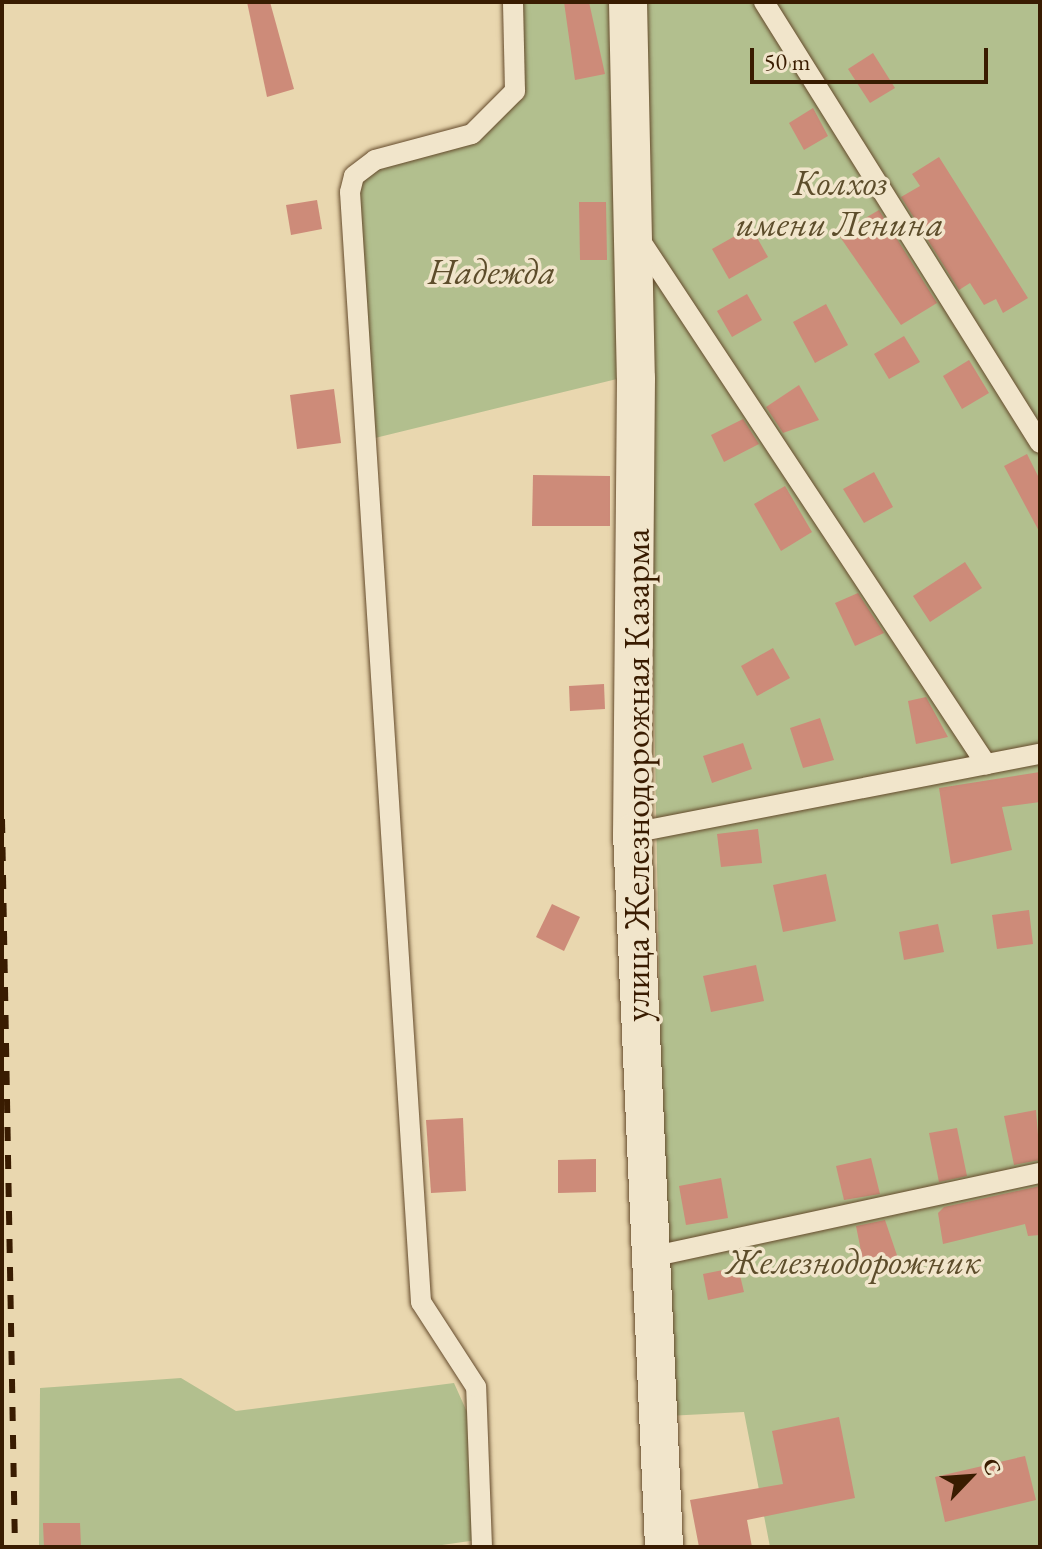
<!DOCTYPE html>
<html>
<head>
<meta charset="utf-8">
<style>
  body { margin:0 }
  #map { position:relative; width:1042px; height:1549px; overflow:hidden; background:#e9d7af; font-family:"EB Garamond",serif }
  div>[style] { position:absolute }
  .green>* { inset:0; background:#b2bf8e }
  .building>* { inset:0; background:#cd8b79 }
  .roads { filter:drop-shadow(0 0 2px #654b2c) drop-shadow(0 0 2px #654b2c) }
  .lane>* { height:20px; margin:-10px; padding:0 10px; transform-origin:10px; border-radius:10px; background:#f1e5cb }
  .street>* { height:38px; margin:-19px; padding:0 19px; transform-origin:19px; border-radius:19px; background:#f1e5cb }
  .rail>* { height:6px; margin-top:-3px; transform-origin:0; background:repeating-linear-gradient(90deg,#391c01 0 14px,transparent 0 28px) }
  span { translate:-50% -50%; white-space:nowrap; text-align:center; line-height:1.15; -webkit-text-stroke:7px #f1e5cb; paint-order:stroke }
  .park-label { font-size:36px; color:#5d4d2b; font-style:italic }
  .street-label { font-size:36px; color:#391c01 }
  .frame { position:absolute; inset:0; border:4px solid #391c01; pointer-events:none }
  .north { position:absolute; left:930px; top:1437px; width:80px; height:80px; -webkit-text-stroke:6px #f1e5cb; paint-order:stroke; rotate:65deg; font-size:22px; font-weight:700; line-height:32px; text-align:center; color:#391c01 }
  .north::after { content:''; display:block; margin:auto; width:28px; height:36px; background:#391c01; clip-path:polygon(50% 0,100% 100%,50% 72%,0 100%) }
  .scale { position:absolute; left:750px; top:48px; width:238px; height:36px; box-sizing:border-box; border:4px solid #391c01; border-top:0; padding-left:10px; font-size:24px; line-height:28px; white-space:nowrap; color:#391c01; -webkit-text-stroke:6px #f1e5cb; paint-order:stroke }
</style>
</head>
<body>
<div id="map">
  <div class="green">
    <div style="clip-path:polygon(523px 2px,616px 2px,621px 378px,375px 438px,357px 185px,379px 166px,478px 137px,524px 97px)"></div>
    <div style="clip-path:polygon(633px 2px,1040px 2px,1040px 1547px,770px 1547px,744px 1412px,667px 1416px,650px 476px)"></div>
    <div style="clip-path:polygon(181px 1378px,236px 1411px,454px 1383px,467px 1412px,477px 1540px,428px 1547px,39px 1547px,40px 1388px)"></div>
  </div>
  <div class="building">
    <div style="clip-path:polygon(247px 2px,270px 2px,294px 89px,267px 97px)"></div>
    <div style="clip-path:polygon(564px 2px,589px 2px,605px 74px,575px 80px)"></div>
    <div style="clip-path:polygon(873px 53px,895px 88px,870px 103px,848px 69px)"></div>
    <div style="clip-path:polygon(813px 108px,828px 136px,804px 150px,789px 123px)"></div>
    <div style="clip-path:polygon(939px 157px,1028px 298px,1003px 313px,996px 299px,984px 305px,970px 283px,959px 290px,901px 197px,920px 186px,912px 174px)"></div>
    <div style="clip-path:polygon(317px 200px,322px 229px,291px 235px,286px 205px)"></div>
    <div style="clip-path:polygon(579px 202px,606px 202px,607px 260px,580px 260px)"></div>
    <div style="clip-path:polygon(879px 210px,937px 303px,901px 325px,838px 234px)"></div>
    <div style="clip-path:polygon(751px 227px,768px 257px,729px 279px,712px 249px)"></div>
    <div style="clip-path:polygon(747px 294px,762px 320px,732px 337px,717px 311px)"></div>
    <div style="clip-path:polygon(826px 304px,848px 345px,815px 363px,793px 322px)"></div>
    <div style="clip-path:polygon(904px 336px,920px 362px,889px 379px,874px 354px)"></div>
    <div style="clip-path:polygon(969px 360px,989px 393px,962px 409px,943px 376px)"></div>
    <div style="clip-path:polygon(799px 385px,819px 420px,783px 433px,766px 407px)"></div>
    <div style="clip-path:polygon(334px 389px,341px 443px,297px 449px,290px 395px)"></div>
    <div style="clip-path:polygon(743px 419px,759px 444px,724px 462px,711px 435px)"></div>
    <div style="clip-path:polygon(1027px 454px,1040px 480px,1040px 533px,1004px 466px)"></div>
    <div style="clip-path:polygon(874px 472px,893px 507px,864px 523px,843px 489px)"></div>
    <div style="clip-path:polygon(533px 475px,610px 476px,610px 526px,532px 526px)"></div>
    <div style="clip-path:polygon(785px 486px,812px 532px,781px 551px,754px 504px)"></div>
    <div style="clip-path:polygon(965px 562px,982px 588px,930px 622px,913px 596px)"></div>
    <div style="clip-path:polygon(858px 593px,884px 633px,855px 646px,835px 603px)"></div>
    <div style="clip-path:polygon(773px 648px,790px 678px,757px 696px,741px 666px)"></div>
    <div style="clip-path:polygon(604px 684px,605px 709px,570px 711px,569px 686px)"></div>
    <div style="clip-path:polygon(926px 697px,948px 737px,916px 744px,908px 701px)"></div>
    <div style="clip-path:polygon(820px 718px,834px 760px,803px 768px,790px 728px)"></div>
    <div style="clip-path:polygon(743px 743px,752px 769px,712px 783px,703px 756px)"></div>
    <div style="clip-path:polygon(1040px 772px,1040px 802px,1002px 807px,1012px 850px,951px 864px,939px 788px)"></div>
    <div style="clip-path:polygon(758px 829px,762px 863px,721px 867px,717px 834px)"></div>
    <div style="clip-path:polygon(826px 874px,836px 921px,783px 932px,773px 885px)"></div>
    <div style="clip-path:polygon(552px 904px,580px 917px,564px 951px,536px 937px)"></div>
    <div style="clip-path:polygon(1029px 910px,1033px 944px,997px 949px,992px 915px)"></div>
    <div style="clip-path:polygon(938px 924px,944px 952px,904px 960px,899px 932px)"></div>
    <div style="clip-path:polygon(756px 965px,764px 1001px,711px 1012px,703px 976px)"></div>
    <div style="clip-path:polygon(1036px 1110px,1040px 1160px,1014px 1165px,1004px 1116px)"></div>
    <div style="clip-path:polygon(463px 1118px,466px 1191px,431px 1193px,426px 1120px)"></div>
    <div style="clip-path:polygon(957px 1128px,967px 1176px,939px 1182px,929px 1133px)"></div>
    <div style="clip-path:polygon(871px 1158px,880px 1194px,844px 1200px,836px 1166px)"></div>
    <div style="clip-path:polygon(596px 1159px,596px 1192px,558px 1193px,558px 1160px)"></div>
    <div style="clip-path:polygon(721px 1178px,728px 1218px,686px 1225px,679px 1186px)"></div>
    <div style="clip-path:polygon(1040px 1186px,1040px 1235px,1028px 1236px,1025px 1224px,943px 1244px,938px 1213px,944px 1207px)"></div>
    <div style="clip-path:polygon(885px 1220px,902px 1270px,866px 1276px,856px 1226px)"></div>
    <div style="clip-path:polygon(738px 1267px,744px 1292px,708px 1300px,703px 1274px)"></div>
    <div style="clip-path:polygon(839px 1417px,855px 1498px,747px 1520px,752px 1547px,699px 1547px,690px 1500px,783px 1484px,772px 1431px)"></div>
    <div style="clip-path:polygon(1025px 1456px,1036px 1500px,945px 1522px,935px 1477px)"></div>
    <div style="clip-path:polygon(43px 1523px,80px 1523px,81px 1547px,44px 1547px)"></div>
  </div>
  <div class="roads">
    <div class="lane">
      <div style="left:764px;top:2px;width:520px;rotate:57.96deg"></div>
      <div style="left:638px;top:237px;width:632px;rotate:56.56deg"></div>
      <div style="left:632px;top:833px;width:416px;rotate:-11deg"></div>
      <div style="left:646px;top:1258px;width:403px;rotate:-12.2deg"></div>
      <div style="left:482px;top:1547px;width:160px;rotate:-92.1deg"></div>
      <div style="left:476px;top:1387px;width:101px;rotate:-122.9deg"></div>
      <div style="left:421px;top:1302px;width:1112px;rotate:-93.66deg"></div>
      <div style="left:350px;top:192px;width:16px;rotate:-76deg"></div>
      <div style="left:354px;top:176px;width:26px;rotate:-37deg"></div>
      <div style="left:375px;top:160px;width:100px;rotate:-15deg"></div>
      <div style="left:472px;top:134px;width:61px;rotate:-45deg"></div>
      <div style="left:515px;top:91px;width:89px;rotate:-91.3deg"></div>
    </div>
    <div class="street">
      <div style="left:628px;top:2px;width:376px;rotate:88.8deg"></div>
      <div style="left:636px;top:378px;width:455px;rotate:90.5deg"></div>
      <div style="left:632px;top:833px;width:715px;rotate:87.43deg"></div>
    </div>
  </div>
  <div class="rail">
    <div style="left:2px;top:819px;width:728px;rotate:88.98deg"></div>
  </div>
  <div class="park-label">
    <span style="left:840px;top:203px">Колхоз<br>имени Ленина</span>
    <span style="left:492px;top:272px">Надежда</span>
    <span style="left:854px;top:1262px">Железнодорожник</span>
  </div>
  <div class="street-label">
    <span style="left:637px;top:775px;rotate:-90deg">улица Железнодорожная Казарма</span>
  </div>
  <div class="frame"></div>
  <div class="north">С</div>
  <div class="scale">50 m</div>
</div>
</body>
</html>
